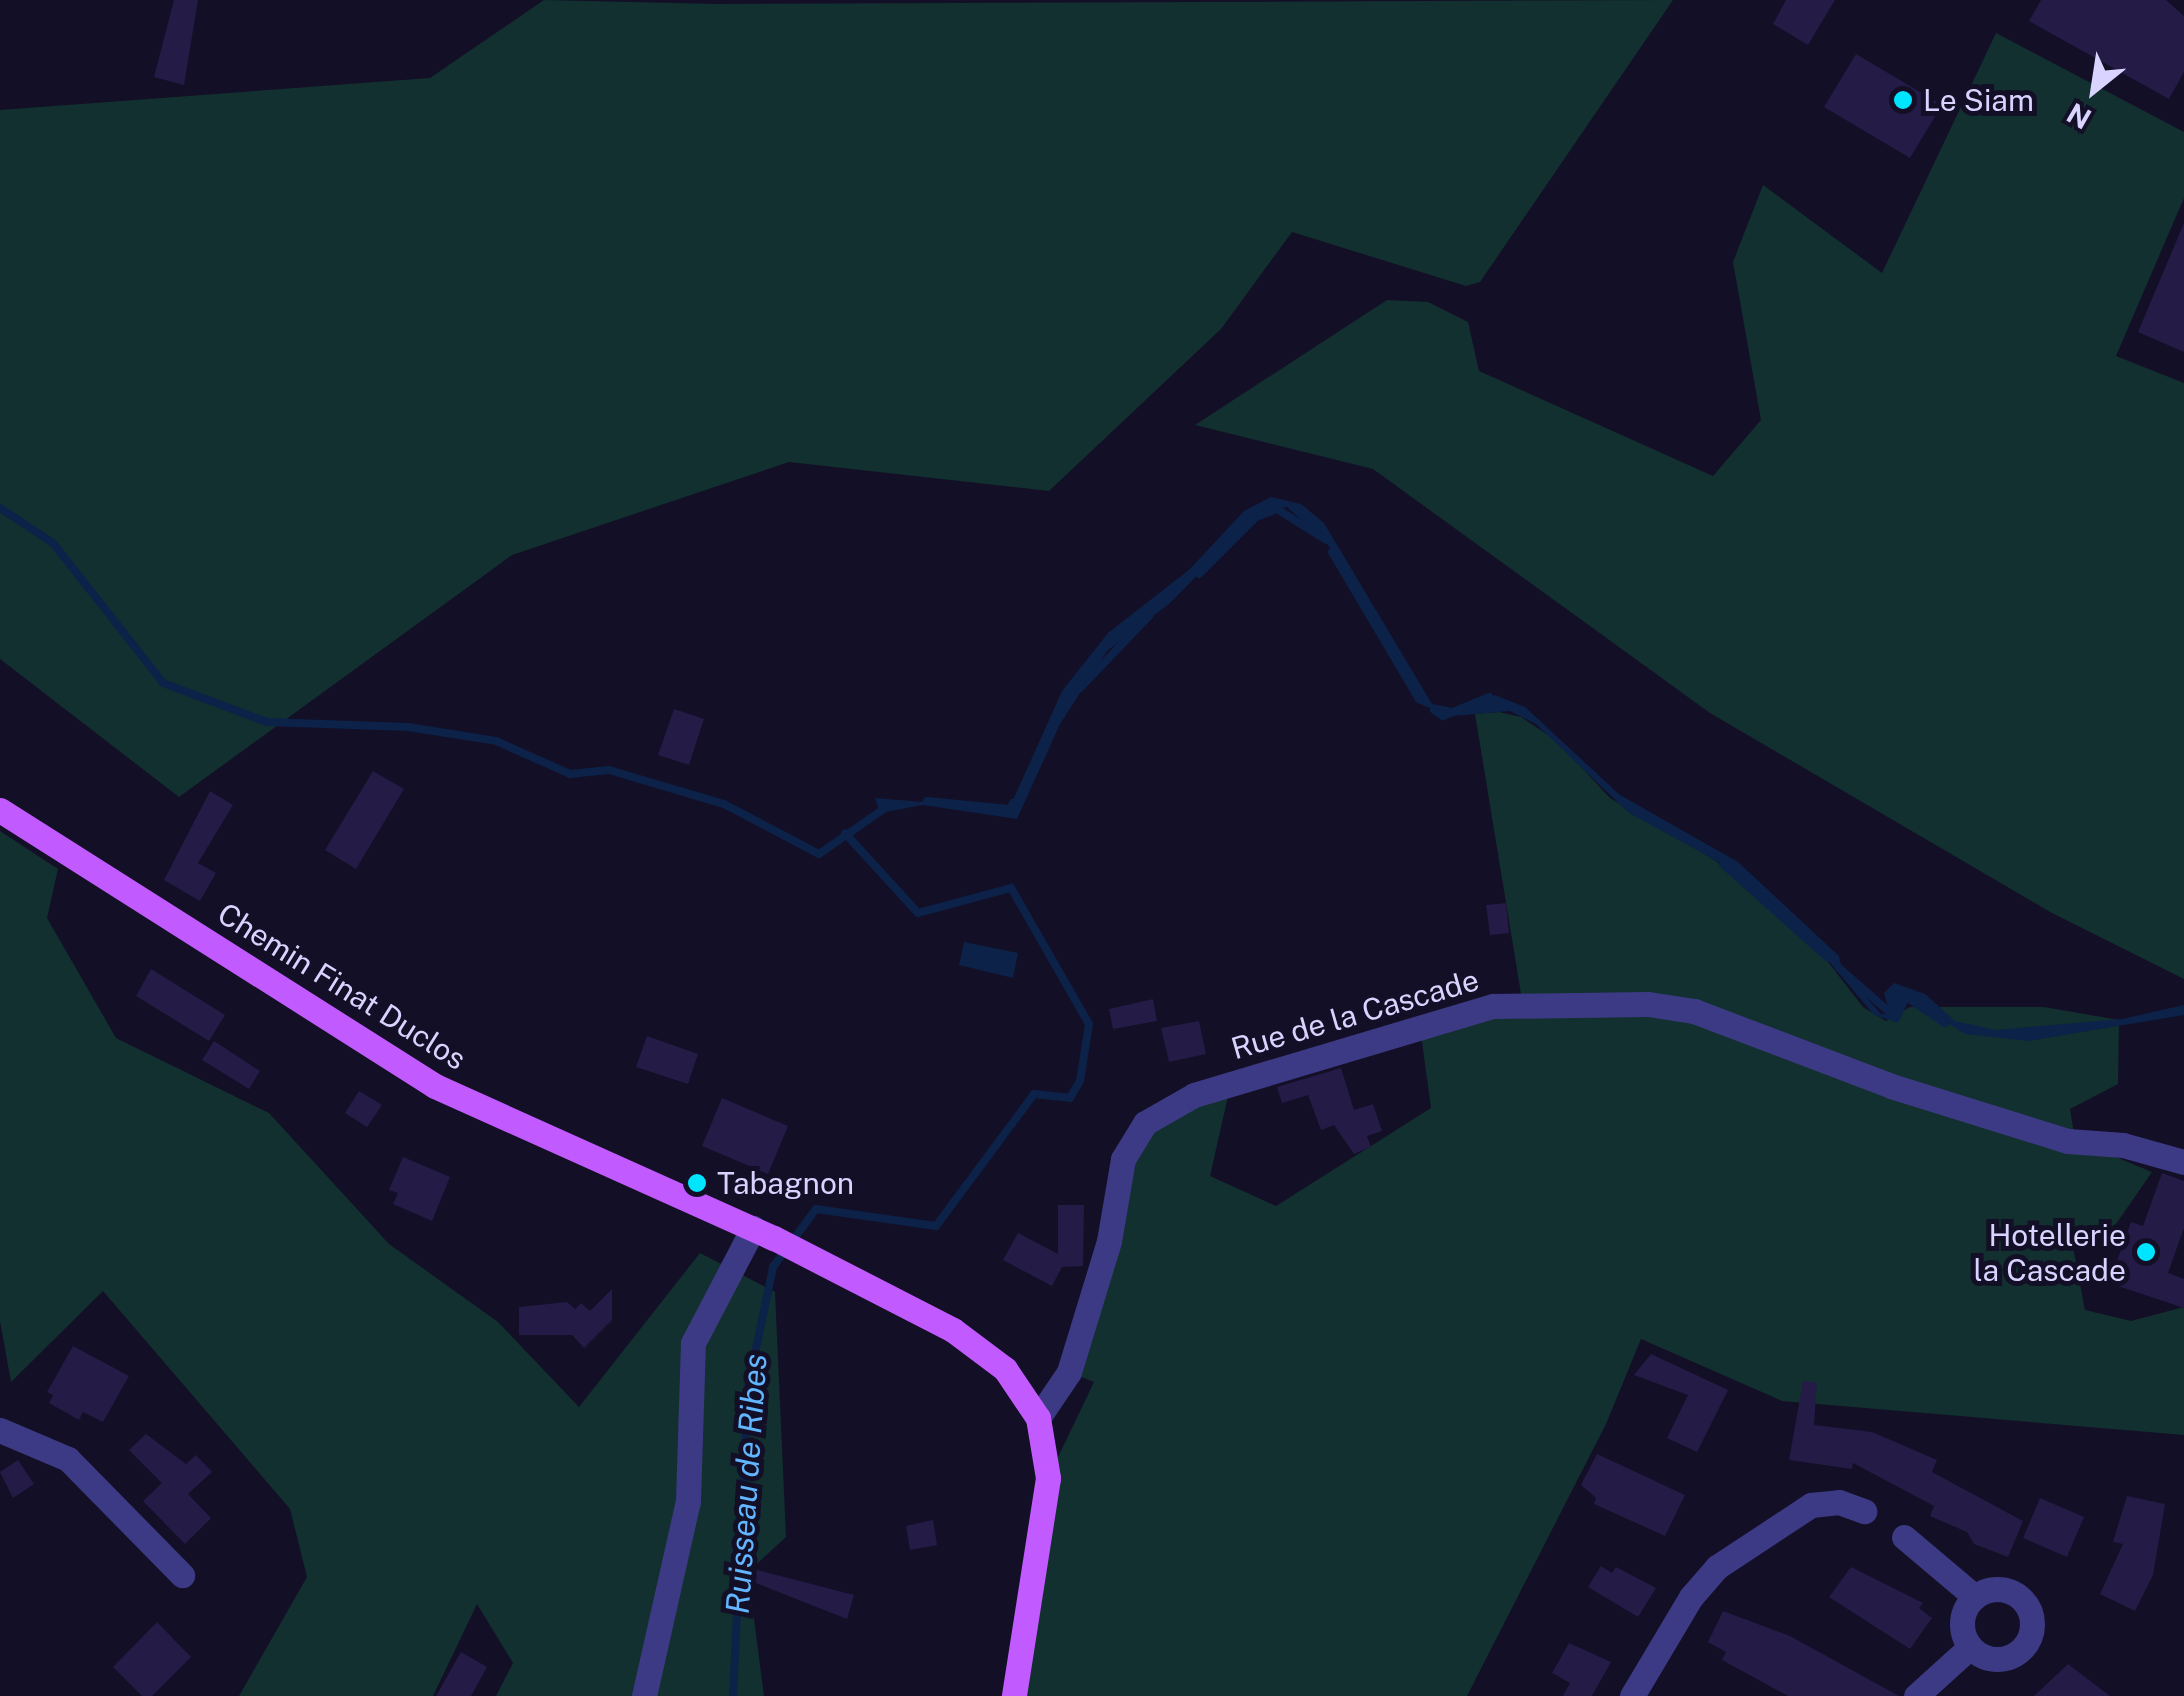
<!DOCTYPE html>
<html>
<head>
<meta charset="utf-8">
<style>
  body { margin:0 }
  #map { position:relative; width:2184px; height:1696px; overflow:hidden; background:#130f26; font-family:"Public Sans",sans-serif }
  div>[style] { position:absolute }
  .green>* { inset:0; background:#12302f }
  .water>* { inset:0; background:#0c2248 }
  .stream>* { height:8px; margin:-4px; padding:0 4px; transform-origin:4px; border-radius:4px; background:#0c2248 }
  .building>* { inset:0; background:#241b47 }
  .minor>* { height:25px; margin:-12.5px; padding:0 12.5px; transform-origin:12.5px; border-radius:12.5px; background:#3d3a85 }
  .minor>.ring { margin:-12.5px; padding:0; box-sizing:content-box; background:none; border:25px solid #3d3a85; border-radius:50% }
  .major>* { height:25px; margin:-12.5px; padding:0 12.5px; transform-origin:12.5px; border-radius:12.5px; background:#c25bff }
  .dots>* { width:28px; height:28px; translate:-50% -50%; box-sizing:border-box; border:5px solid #130f26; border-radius:50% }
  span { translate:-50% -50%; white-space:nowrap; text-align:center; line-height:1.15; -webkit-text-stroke:10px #130f26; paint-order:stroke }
  .poi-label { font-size:30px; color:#d9d4ff }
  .left { translate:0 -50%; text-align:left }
  .right { translate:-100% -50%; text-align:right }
  .street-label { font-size:30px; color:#d9d4ff }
  .water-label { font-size:32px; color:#62b6ff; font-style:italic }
  .north { position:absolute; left:2044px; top:40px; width:100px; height:100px; -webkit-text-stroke:8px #130f26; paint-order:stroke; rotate:210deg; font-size:28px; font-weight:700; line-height:40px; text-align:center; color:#d9d4ff }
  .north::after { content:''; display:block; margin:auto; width:35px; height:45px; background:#d9d4ff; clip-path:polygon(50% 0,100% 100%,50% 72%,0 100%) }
</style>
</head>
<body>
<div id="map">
  <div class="green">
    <div style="clip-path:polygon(544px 0,717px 4px,1673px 0,1480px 282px,1466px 286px,1292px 232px,1221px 329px,1049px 491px,789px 462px,512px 555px,179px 797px,0 659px,0 110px,430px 78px)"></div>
    <div style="clip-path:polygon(1996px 33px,2184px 132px,2184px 198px,2116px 356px,2184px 383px,2184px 979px,2052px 913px,1710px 713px,1373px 469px,1195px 425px,1387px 300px,1428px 302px,1468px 322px,1479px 371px,1713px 476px,1761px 420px,1733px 262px,1763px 185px,1882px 273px)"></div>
    <div style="clip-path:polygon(1499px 712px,1521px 717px,1557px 741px,1610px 798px,1716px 861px,1811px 940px,1863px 1007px,1886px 1021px,1910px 1007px,2044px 1007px,2119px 1020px,2118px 1084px,2070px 1109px,2075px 1140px,2152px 1172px,2116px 1224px,2073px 1247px,2085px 1310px,2131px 1321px,2184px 1307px,2184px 1435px,1782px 1401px,1641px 1339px,1606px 1424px,1467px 1696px,1014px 1696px,1048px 1478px,1094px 1382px,1069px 1372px,1145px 1123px,1231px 1083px,1210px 1176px,1276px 1206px,1431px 1108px,1420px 1027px,1523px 1006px,1475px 714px)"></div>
    <div style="clip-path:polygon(0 831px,58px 869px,47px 918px,116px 1038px,269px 1113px,389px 1244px,498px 1322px,579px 1407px,700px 1253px,775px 1292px,786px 1537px,748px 1572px,764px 1696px,496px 1696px,513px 1663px,477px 1604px,433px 1696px,239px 1696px,307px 1577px,290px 1509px,103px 1291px,11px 1382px,0 1321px)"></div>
  </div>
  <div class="water">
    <div style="clip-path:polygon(1271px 497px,1301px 504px,1324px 523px,1432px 704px,1463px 710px,1495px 695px,1525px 707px,1620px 795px,1738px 862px,1839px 956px,1842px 969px,1881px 1014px,1890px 1014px,1884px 993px,1894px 983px,1925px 994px,1955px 1021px,1995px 1030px,2122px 1019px,2184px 1005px,2184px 1015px,2029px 1041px,1965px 1034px,1906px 997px,1892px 1021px,1874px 1015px,1822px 953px,1728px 867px,1629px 813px,1536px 724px,1510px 711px,1452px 716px,1417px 703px,1327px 543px,1287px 507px,1260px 512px,1169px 604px,1107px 651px,1060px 724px,1017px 819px,923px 805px,880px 813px,875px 798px,1009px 809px,1062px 691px,1108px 633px,1190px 569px,1244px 511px)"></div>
    <div style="clip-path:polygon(964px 942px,1018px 953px,1013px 978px,959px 965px)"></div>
  </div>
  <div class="stream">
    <div style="left:0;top:508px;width:64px;rotate:33.4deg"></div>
    <div style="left:53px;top:543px;width:178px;rotate:51.8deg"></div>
    <div style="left:163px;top:683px;width:111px;rotate:20.6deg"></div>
    <div style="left:267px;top:722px;width:141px;rotate:2deg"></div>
    <div style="left:408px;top:727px;width:89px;rotate:9deg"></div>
    <div style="left:496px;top:741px;width:81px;rotate:24deg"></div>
    <div style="left:570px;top:774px;width:39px;rotate:-6deg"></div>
    <div style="left:609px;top:770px;width:120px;rotate:16.5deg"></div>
    <div style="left:724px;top:804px;width:107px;rotate:27.8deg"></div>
    <div style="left:819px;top:854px;width:84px;rotate:-34.8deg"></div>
    <div style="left:1332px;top:552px;width:171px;rotate:59.4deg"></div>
    <div style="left:1199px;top:574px;width:81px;rotate:-45deg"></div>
    <div style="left:1256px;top:517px;width:22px;rotate:-21deg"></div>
    <div style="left:1277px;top:509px;width:58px;rotate:32.3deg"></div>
    <div style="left:1080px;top:688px;width:101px;rotate:-46.2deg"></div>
    <div style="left:1434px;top:710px;width:11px;rotate:34deg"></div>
    <div style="left:1443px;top:716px;width:50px;rotate:-22.4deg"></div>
    <div style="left:927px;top:801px;width:83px;rotate:5.5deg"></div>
    <div style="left:1010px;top:809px;width:7px;rotate:-63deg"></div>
    <div style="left:1723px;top:864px;width:141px;rotate:41.8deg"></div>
    <div style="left:1838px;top:967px;width:77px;rotate:41.3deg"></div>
    <div style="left:1896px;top:1018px;width:23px;rotate:-65deg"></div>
    <div style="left:1906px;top:997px;width:47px;rotate:33.7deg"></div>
    <div style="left:733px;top:1696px;width:309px;rotate:-87.2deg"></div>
    <div style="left:748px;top:1387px;width:123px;rotate:-78.2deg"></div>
    <div style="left:773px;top:1267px;width:72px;rotate:-53.4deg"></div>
    <div style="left:816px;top:1209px;width:121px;rotate:8.1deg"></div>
    <div style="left:936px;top:1226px;width:164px;rotate:-53.4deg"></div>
    <div style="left:1034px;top:1094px;width:36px;rotate:6deg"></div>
    <div style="left:1070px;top:1098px;width:20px;rotate:-60deg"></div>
    <div style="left:1080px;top:1081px;width:58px;rotate:-81deg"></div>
    <div style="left:1089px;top:1024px;width:157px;rotate:-119.8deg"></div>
    <div style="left:1011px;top:888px;width:96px;rotate:165deg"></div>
    <div style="left:918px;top:913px;width:108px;rotate:-132.4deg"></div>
  </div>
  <div class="building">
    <div style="clip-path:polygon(174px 0,198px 0,184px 85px,154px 77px)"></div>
    <div style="clip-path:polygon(1786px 0,1835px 0,1808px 45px,1773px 24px)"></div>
    <div style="clip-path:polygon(2041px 0,2166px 0,2184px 16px,2184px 72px,2169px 99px,2029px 21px)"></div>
    <div style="clip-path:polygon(1856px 54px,1942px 105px,1910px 158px,1824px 107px)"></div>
    <div style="clip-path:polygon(2184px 223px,2184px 352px,2138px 332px)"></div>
    <div style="clip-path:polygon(674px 709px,704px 719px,689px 765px,658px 755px)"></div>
    <div style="clip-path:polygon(373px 771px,404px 789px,356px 869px,325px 850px)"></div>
    <div style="clip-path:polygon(210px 791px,233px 805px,198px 863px,216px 873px,200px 901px,164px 880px)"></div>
    <div style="clip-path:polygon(1506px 903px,1509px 933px,1490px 935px,1486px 905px)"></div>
    <div style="clip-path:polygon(151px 969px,225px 1015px,209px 1041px,136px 996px)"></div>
    <div style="clip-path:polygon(1153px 999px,1157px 1021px,1113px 1029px,1109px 1009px)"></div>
    <div style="clip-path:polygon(1199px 1021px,1206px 1054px,1169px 1062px,1161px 1028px)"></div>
    <div style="clip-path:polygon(647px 1036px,698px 1054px,688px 1084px,636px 1067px)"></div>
    <div style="clip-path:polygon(214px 1041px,260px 1071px,249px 1089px,202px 1060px)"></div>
    <div style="clip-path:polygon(1341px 1068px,1354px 1110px,1373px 1104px,1382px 1131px,1367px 1136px,1371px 1147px,1354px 1154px,1334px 1125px,1321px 1130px,1308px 1095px,1282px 1103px,1277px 1087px)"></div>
    <div style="clip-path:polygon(359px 1091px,382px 1105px,367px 1127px,345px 1113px)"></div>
    <div style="clip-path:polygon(722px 1098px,788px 1126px,768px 1174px,702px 1146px)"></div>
    <div style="clip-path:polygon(403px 1157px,450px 1177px,432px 1221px,393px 1204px,398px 1193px,389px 1190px)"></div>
    <div style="clip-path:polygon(2162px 1173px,2184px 1181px,2184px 1228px,2168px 1273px,2184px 1279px,2184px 1308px,2109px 1283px,2131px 1222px,2143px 1226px)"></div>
    <div style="clip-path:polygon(1058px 1205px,1084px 1205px,1083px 1266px,1062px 1267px,1052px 1286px,1003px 1260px,1018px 1233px,1058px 1254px)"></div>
    <div style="clip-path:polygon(612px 1289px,612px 1320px,584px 1348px,572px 1335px,519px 1335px,519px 1307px,567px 1302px,575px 1309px,581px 1303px,590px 1311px)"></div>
    <div style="clip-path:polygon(73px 1346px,129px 1376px,103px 1422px,83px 1412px,79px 1420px,49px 1403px,53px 1395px,47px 1392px)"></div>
    <div style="clip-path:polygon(1651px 1354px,1728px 1390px,1697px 1452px,1667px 1438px,1688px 1395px,1634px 1375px)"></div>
    <div style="clip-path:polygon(1803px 1381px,1817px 1383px,1814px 1425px,1872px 1432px,1937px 1460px,1932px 1472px,2023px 1521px,2008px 1557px,1974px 1544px,1967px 1532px,1930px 1516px,1934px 1506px,1853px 1463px,1852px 1469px,1789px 1460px)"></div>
    <div style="clip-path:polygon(146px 1434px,186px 1464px,196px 1455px,212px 1472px,188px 1494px,211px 1518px,185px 1544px,143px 1501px,162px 1483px,129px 1450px)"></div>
    <div style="clip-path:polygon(1597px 1454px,1685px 1495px,1665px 1536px,1594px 1504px,1596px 1498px,1581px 1485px)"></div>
    <div style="clip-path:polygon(18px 1460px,34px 1484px,13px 1498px,0 1472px)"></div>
    <div style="clip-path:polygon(2127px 1496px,2165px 1504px,2153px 1575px,2135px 1611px,2100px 1594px,2123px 1544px,2113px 1542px)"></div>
    <div style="clip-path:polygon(2040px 1498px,2084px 1517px,2067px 1557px,2023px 1538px)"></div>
    <div style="clip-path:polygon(933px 1520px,937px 1545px,910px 1550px,906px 1526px)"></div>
    <div style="clip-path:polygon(742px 1566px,854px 1595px,847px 1619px,738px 1576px)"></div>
    <div style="clip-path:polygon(1601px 1566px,1612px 1573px,1616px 1567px,1656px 1588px,1638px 1617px,1588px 1587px)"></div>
    <div style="clip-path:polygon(1851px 1567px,1923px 1603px,1919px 1608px,1932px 1618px,1910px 1649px,1829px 1597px)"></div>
    <div style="clip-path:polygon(1723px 1611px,1790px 1636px,1899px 1696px,1788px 1696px,1722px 1660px,1726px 1652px,1708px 1642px)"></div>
    <div style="clip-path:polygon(157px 1622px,191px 1657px,152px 1696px,142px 1696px,113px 1667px)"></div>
    <div style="clip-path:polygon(1569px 1643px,1611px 1662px,1592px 1696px,1563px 1696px,1570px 1683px,1552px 1673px)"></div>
    <div style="clip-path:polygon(461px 1652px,487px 1667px,471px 1696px,436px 1696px)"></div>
    <div style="clip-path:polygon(2068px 1664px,2110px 1696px,2034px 1696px)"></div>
  </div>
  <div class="minor">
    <div style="left:1038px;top:1418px;width:55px;rotate:-56deg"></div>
    <div style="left:1069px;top:1372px;width:137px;rotate:-73deg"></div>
    <div style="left:1109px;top:1241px;width:83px;rotate:-80.3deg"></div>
    <div style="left:1123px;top:1159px;width:42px;rotate:-58.6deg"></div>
    <div style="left:1145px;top:1123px;width:56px;rotate:-29.7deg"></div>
    <div style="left:1194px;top:1095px;width:312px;rotate:-16.6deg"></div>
    <div style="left:1493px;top:1006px;width:155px;rotate:-0.7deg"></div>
    <div style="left:1648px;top:1004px;width:47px;rotate:8.7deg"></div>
    <div style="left:1694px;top:1011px;width:211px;rotate:20.8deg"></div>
    <div style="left:1891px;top:1086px;width:185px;rotate:17.3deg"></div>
    <div style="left:2068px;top:1141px;width:55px;rotate:4.2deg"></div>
    <div style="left:2123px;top:1145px;width:63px;rotate:15.6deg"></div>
    <div style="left:0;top:1430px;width:74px;rotate:23.1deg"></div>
    <div style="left:68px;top:1459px;width:163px;rotate:45.5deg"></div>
    <div style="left:1904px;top:1537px;width:93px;rotate:40.2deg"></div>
    <div class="ring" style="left:1962px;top:1589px;width:45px;height:45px"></div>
    <div style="left:644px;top:1696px;width:200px;rotate:-77.3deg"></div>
    <div style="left:688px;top:1501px;width:158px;rotate:-88.2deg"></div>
    <div style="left:693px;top:1343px;width:130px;rotate:-62.4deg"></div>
    <div style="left:1632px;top:1696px;width:115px;rotate:-59.2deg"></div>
    <div style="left:1691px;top:1597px;width:40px;rotate:-49deg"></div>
    <div style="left:1717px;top:1567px;width:113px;rotate:-33.4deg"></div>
    <div style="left:1811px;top:1505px;width:28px;rotate:-6deg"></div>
    <div style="left:1839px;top:1502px;width:27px;rotate:20deg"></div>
    <div style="left:1916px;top:1696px;width:73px;rotate:-42.2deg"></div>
  </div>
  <div class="major">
    <div style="left:0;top:810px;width:515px;rotate:32.39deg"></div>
    <div style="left:435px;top:1086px;width:372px;rotate:24.2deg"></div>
    <div style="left:774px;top:1238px;width:201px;rotate:27.2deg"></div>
    <div style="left:953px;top:1330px;width:65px;rotate:36.9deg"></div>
    <div style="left:1005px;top:1369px;width:59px;rotate:56deg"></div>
    <div style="left:1038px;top:1418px;width:61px;rotate:80.5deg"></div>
    <div style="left:1048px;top:1478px;width:221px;rotate:98.9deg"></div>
  </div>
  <div class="dots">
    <div style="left:1903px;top:100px;background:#00e5ff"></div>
    <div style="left:697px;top:1183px;background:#00e5ff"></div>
    <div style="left:2146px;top:1252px;background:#00e5ff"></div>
  </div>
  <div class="poi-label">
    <span class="left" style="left:1923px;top:100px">Le Siam</span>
    <span class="left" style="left:717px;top:1183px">Tabagnon</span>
    <span class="right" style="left:2126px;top:1252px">Hotellerie<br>la Cascade</span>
  </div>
  <div class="street-label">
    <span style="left:342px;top:986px;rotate:32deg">Chemin Finat Duclos</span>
    <span style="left:1355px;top:1014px;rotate:-16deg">Rue de la Cascade</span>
  </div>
  <div class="water-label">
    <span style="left:747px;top:1484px;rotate:-86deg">Ruisseau de Ribes</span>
  </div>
  <div class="north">N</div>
</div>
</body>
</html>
